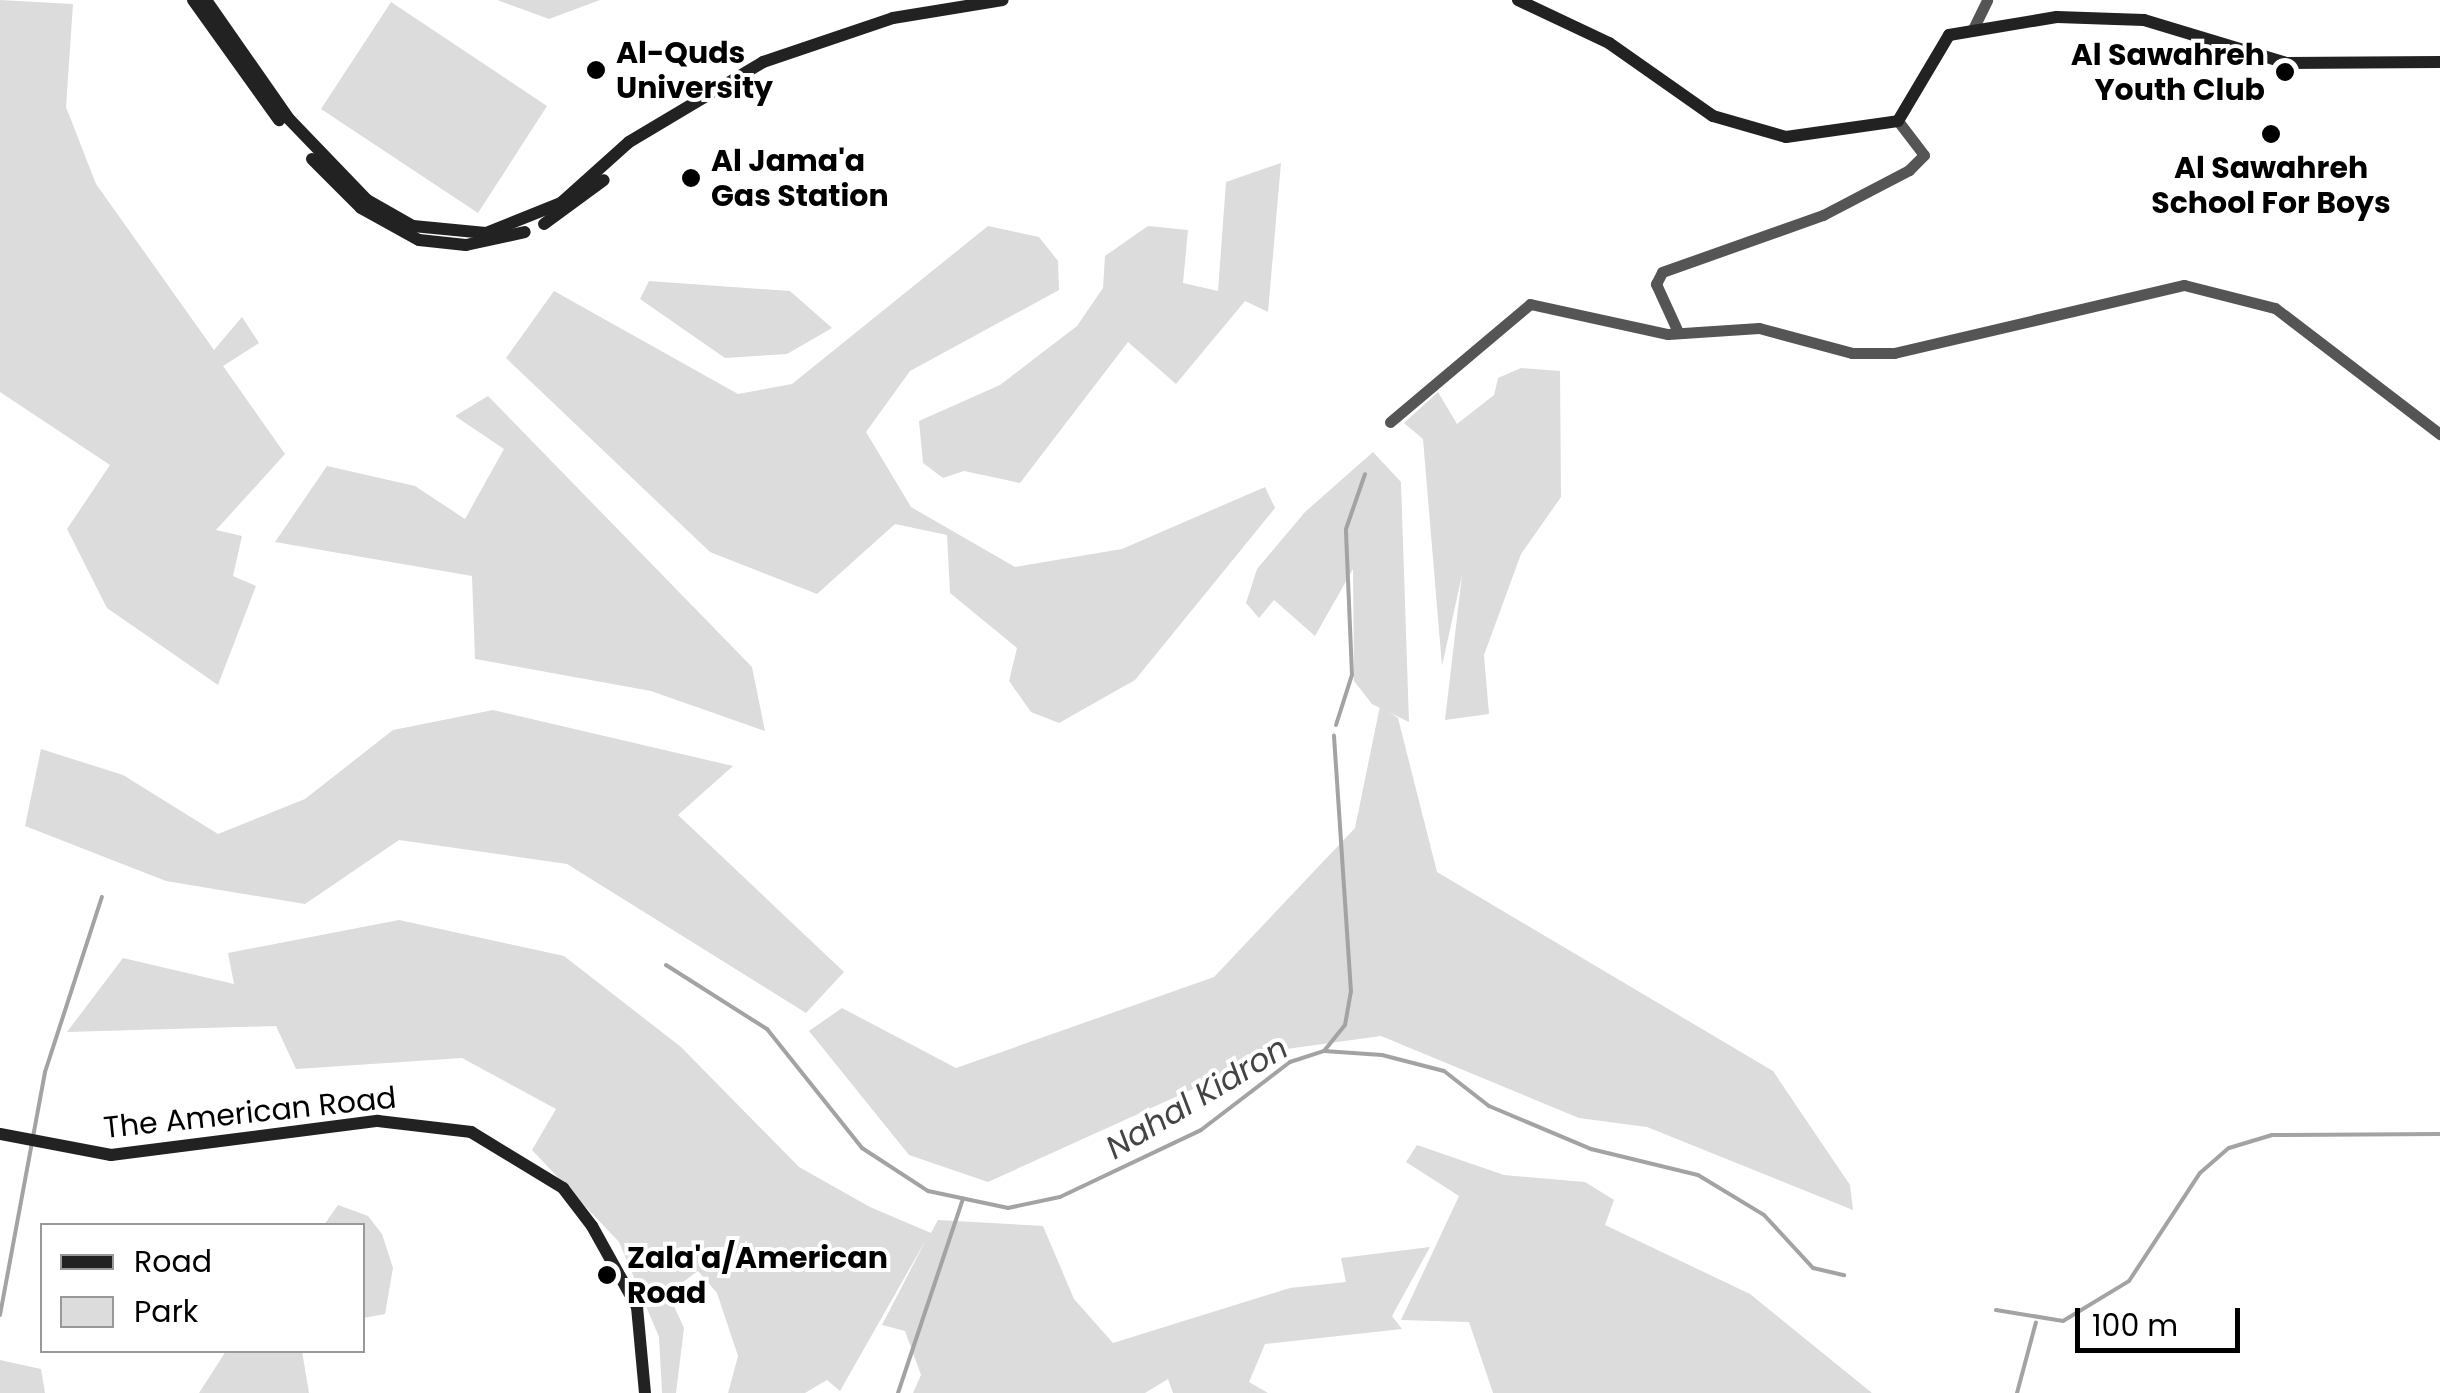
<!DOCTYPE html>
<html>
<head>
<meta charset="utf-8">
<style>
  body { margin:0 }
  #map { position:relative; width:2440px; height:1393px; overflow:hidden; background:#fff; font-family:Poppins,sans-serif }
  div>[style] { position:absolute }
  .green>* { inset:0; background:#dcdcdc }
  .stream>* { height:4px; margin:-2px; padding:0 2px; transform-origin:2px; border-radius:2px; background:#a3a3a3 }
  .tertiary>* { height:11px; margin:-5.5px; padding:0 5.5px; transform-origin:5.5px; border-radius:5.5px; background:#555 }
  .secondary>* { height:12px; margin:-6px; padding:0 6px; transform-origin:6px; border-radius:6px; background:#222 }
  .dots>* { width:28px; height:28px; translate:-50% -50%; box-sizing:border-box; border:5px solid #fff; border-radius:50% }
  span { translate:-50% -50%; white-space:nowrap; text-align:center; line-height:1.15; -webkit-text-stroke:8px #fff; paint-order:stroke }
  .poi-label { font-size:30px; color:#000; font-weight:700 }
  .left { translate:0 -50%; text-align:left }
  .right { translate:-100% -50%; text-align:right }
  .street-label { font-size:30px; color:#000 }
  .water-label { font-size:32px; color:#444; font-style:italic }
  .legend { position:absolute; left:40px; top:1223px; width:325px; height:130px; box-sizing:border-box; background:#fff; border:2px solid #999; margin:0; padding:12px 18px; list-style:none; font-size:30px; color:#000 }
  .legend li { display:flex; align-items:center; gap:20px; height:50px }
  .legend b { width:50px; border:2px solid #999 }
  .scale { position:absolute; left:2075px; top:1308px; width:165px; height:45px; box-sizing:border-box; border:5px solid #000; border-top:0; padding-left:12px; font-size:30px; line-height:35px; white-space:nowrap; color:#000; -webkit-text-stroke:8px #fff; paint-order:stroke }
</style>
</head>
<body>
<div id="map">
  <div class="green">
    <div style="clip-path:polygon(0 0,73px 4px,66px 107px,96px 184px,214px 350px,242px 317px,259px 343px,223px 366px,285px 454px,216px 530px,242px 536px,233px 576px,256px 586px,218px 685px,107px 608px,67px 529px,110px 465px,0 392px)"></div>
    <div style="clip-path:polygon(497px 0,600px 0,549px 19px)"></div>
    <div style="clip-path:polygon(391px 2px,547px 106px,478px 213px,321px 109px)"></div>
    <div style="clip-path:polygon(1281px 163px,1268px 312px,1245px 301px,1176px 384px,1128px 342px,1020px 483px,964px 471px,943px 478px,923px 463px,919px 421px,1000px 385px,1077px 326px,1103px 288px,1105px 256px,1148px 226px,1188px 230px,1183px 283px,1218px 291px,1226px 182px)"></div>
    <div style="clip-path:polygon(988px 226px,1039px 237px,1058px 261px,1059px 290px,910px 371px,866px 432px,911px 507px,1015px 567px,1122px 549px,1265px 487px,1275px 508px,1135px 680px,1059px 723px,1031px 712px,1009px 681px,1017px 648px,950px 593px,947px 535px,895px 524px,817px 594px,710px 552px,506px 358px,554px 291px,738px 394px,792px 384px)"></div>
    <div style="clip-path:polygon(649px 281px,790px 291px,832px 328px,787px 354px,725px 358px,640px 299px)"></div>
    <div style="clip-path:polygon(1521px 368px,1560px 371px,1561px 497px,1521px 554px,1484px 655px,1489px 714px,1445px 720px,1462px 575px,1442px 666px,1423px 439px,1404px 423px,1438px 392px,1457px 424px,1494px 395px,1498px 378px)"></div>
    <div style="clip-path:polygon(488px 396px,752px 667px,765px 731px,651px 691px,475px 659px,472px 576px,275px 542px,327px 466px,415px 486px,465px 519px,504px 449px,455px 416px)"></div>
    <div style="clip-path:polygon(1373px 452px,1401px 482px,1409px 722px,1372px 704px,1354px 681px,1353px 569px,1315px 636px,1274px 600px,1259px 618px,1246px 603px,1257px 569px,1305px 512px)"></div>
    <div style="clip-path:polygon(1380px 706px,1398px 718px,1437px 872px,1773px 1071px,1850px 1185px,1853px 1210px,1647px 1127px,1579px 1118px,1381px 1036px,1279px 1050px,988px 1182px,909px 1155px,809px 1031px,842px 1008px,956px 1068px,1214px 977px,1355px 828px)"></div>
    <div style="clip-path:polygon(493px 710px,733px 766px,678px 815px,844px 972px,806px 1013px,567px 864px,399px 840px,305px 904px,166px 881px,25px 826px,41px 749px,123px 775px,218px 834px,305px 799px,393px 730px)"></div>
    <div style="clip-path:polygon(399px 920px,564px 956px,681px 1047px,799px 1167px,870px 1207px,931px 1233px,938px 1220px,1043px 1226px,1074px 1299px,1113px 1343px,1290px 1288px,1346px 1282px,1341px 1258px,1430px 1247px,1392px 1316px,1402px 1329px,1265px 1344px,1249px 1382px,1268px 1393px,1173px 1393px,1168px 1379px,1145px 1393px,913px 1393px,921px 1375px,905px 1331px,882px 1325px,927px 1238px,840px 1391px,827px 1380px,805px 1393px,728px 1393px,738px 1356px,717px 1293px,698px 1271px,668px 1293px,684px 1328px,676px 1393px,662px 1393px,659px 1337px,619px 1242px,532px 1150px,556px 1109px,462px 1058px,296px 1069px,276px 1026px,67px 1032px,123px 958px,234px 984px,228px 953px)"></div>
    <div style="clip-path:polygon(1417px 1145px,1504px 1175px,1585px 1182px,1614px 1200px,1605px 1225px,1750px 1294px,1872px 1393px,1493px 1393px,1469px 1322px,1401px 1320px,1459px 1196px,1406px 1162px)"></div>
    <div style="clip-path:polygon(338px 1205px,368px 1216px,382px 1234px,393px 1268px,385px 1314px,363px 1318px,362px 1226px,324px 1225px)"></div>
    <div style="clip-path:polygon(226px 1351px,302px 1351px,309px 1393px,199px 1393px)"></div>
    <div style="clip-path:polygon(0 1360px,41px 1369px,45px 1393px,0 1393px)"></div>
  </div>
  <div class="stream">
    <div style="left:1336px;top:725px;width:52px;rotate:-72.3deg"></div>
    <div style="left:1352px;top:675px;width:146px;rotate:-92.4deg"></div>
    <div style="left:1346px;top:529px;width:58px;rotate:-70.9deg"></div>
    <div style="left:666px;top:965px;width:120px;rotate:32.4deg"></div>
    <div style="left:767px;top:1029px;width:152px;rotate:51.4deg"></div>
    <div style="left:862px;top:1148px;width:79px;rotate:33.1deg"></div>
    <div style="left:928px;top:1191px;width:82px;rotate:12deg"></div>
    <div style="left:1008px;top:1208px;width:53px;rotate:-11.9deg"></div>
    <div style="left:1060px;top:1197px;width:156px;rotate:-25.4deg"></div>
    <div style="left:1201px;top:1130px;width:112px;rotate:-37.4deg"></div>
    <div style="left:1290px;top:1062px;width:36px;rotate:-18deg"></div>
    <div style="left:1324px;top:1051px;width:58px;rotate:3.9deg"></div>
    <div style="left:1382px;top:1055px;width:64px;rotate:14.5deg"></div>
    <div style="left:1444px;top:1071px;width:57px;rotate:37.9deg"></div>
    <div style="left:1489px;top:1106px;width:111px;rotate:22.9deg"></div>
    <div style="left:1591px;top:1149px;width:110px;rotate:13.7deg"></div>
    <div style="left:1698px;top:1175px;width:77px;rotate:31.2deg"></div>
    <div style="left:1764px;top:1215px;width:72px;rotate:47.2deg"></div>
    <div style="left:1813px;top:1268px;width:32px;rotate:13deg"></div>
    <div style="left:1324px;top:1051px;width:33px;rotate:-51deg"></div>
    <div style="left:1345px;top:1025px;width:34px;rotate:-80deg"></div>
    <div style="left:1351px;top:992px;width:257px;rotate:-93.8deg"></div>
    <div style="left:1996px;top:1310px;width:68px;rotate:9.3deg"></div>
    <div style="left:2063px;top:1321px;width:77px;rotate:-31.2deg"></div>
    <div style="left:2129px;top:1281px;width:129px;rotate:-56.7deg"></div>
    <div style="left:2200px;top:1173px;width:38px;rotate:-41deg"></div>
    <div style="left:2229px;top:1148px;width:45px;rotate:-16.8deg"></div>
    <div style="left:2272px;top:1135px;width:168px;rotate:-0.3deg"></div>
    <div style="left:0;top:1315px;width:247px;rotate:-79.5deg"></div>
    <div style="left:45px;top:1072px;width:184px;rotate:-72deg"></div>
    <div style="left:898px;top:1393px;width:205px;rotate:-71.5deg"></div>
    <div style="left:2017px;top:1393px;width:73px;rotate:-75deg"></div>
  </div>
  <div class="tertiary">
    <div style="left:1974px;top:27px;width:30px;rotate:-64deg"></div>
    <div style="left:1678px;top:332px;width:53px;rotate:-114.6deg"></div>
    <div style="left:1656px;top:284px;width:13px;rotate:-63deg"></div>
    <div style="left:1662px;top:272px;width:171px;rotate:-19.5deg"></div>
    <div style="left:1823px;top:215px;width:97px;rotate:-27.6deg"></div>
    <div style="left:1909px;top:170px;width:21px;rotate:-45deg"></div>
    <div style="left:1924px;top:155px;width:43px;rotate:-127.4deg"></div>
    <div style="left:1390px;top:422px;width:183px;rotate:-40.1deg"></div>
    <div style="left:1530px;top:304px;width:141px;rotate:12.3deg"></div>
    <div style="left:1668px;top:334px;width:91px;rotate:-3.8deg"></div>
    <div style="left:1759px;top:328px;width:96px;rotate:15deg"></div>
    <div style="left:1852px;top:353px;width:42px"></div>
    <div style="left:1894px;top:353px;width:298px;rotate:-13.2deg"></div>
    <div style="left:2184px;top:285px;width:94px;rotate:14.2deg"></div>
    <div style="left:2275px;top:308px;width:208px;rotate:37.4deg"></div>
  </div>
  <div class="secondary">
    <div style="left:193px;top:0;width:148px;rotate:54.4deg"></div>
    <div style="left:206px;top:0;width:145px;rotate:55.1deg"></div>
    <div style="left:289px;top:119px;width:112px;rotate:46.1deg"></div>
    <div style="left:367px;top:200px;width:53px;rotate:29.5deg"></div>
    <div style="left:413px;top:226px;width:73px;rotate:5.5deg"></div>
    <div style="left:486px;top:233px;width:81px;rotate:-21.8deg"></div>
    <div style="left:561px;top:203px;width:91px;rotate:-41.9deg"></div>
    <div style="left:629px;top:142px;width:156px;rotate:-30.8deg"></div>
    <div style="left:763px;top:62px;width:137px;rotate:-18.7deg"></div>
    <div style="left:893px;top:18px;width:111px;rotate:-9.3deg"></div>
    <div style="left:1518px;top:0;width:101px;rotate:25.3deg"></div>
    <div style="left:1609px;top:43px;width:127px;rotate:35.1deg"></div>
    <div style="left:1713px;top:116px;width:76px;rotate:16deg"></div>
    <div style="left:1786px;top:137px;width:113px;rotate:-8.1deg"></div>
    <div style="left:1898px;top:121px;width:100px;rotate:-59.3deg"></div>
    <div style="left:1949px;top:35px;width:109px;rotate:-9.5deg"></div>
    <div style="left:2057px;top:17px;width:87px;rotate:2deg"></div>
    <div style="left:2144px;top:20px;width:148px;rotate:16.8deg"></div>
    <div style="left:2286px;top:63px;width:154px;rotate:-0.4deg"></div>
    <div style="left:312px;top:159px;width:69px;rotate:45deg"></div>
    <div style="left:361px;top:208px;width:66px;rotate:28.9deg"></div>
    <div style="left:419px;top:240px;width:47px;rotate:6.1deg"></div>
    <div style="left:466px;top:245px;width:60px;rotate:-12.4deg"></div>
    <div style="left:544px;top:224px;width:74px;rotate:-36.3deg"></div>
    <div style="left:0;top:1134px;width:113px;rotate:10.7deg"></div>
    <div style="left:111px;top:1155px;width:269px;rotate:-7.3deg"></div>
    <div style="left:378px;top:1121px;width:94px;rotate:6.7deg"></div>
    <div style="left:471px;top:1132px;width:108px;rotate:31.3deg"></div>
    <div style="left:563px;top:1188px;width:48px;rotate:52.7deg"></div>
    <div style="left:592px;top:1226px;width:93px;rotate:60.9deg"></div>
    <div style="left:637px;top:1307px;width:86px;rotate:84.7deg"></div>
  </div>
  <div class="dots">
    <div style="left:596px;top:70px;background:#000"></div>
    <div style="left:2285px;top:72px;background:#000"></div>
    <div style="left:2271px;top:134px;background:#000"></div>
    <div style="left:691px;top:178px;background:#000"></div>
    <div style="left:607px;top:1275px;background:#000"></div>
  </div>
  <div class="poi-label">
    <span class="left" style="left:616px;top:70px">Al-Quds<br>University</span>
    <span class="right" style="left:2265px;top:72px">Al Sawahreh<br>Youth Club</span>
    <span class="left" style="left:711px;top:178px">Al Jama'a<br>Gas Station</span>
    <span style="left:2271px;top:185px">Al Sawahreh<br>School For Boys</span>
    <span class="left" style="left:627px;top:1275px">Zala'a/American<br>Road</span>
  </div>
  <div class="street-label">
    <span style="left:250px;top:1113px;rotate:-6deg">The American Road</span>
  </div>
  <div class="water-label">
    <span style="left:1197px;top:1098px;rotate:-31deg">Nahal Kidron</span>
  </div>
  <ul class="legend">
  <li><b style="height:12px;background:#222"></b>Road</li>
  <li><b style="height:28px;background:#dcdcdc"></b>Park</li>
  </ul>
  <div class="scale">100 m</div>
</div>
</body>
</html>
